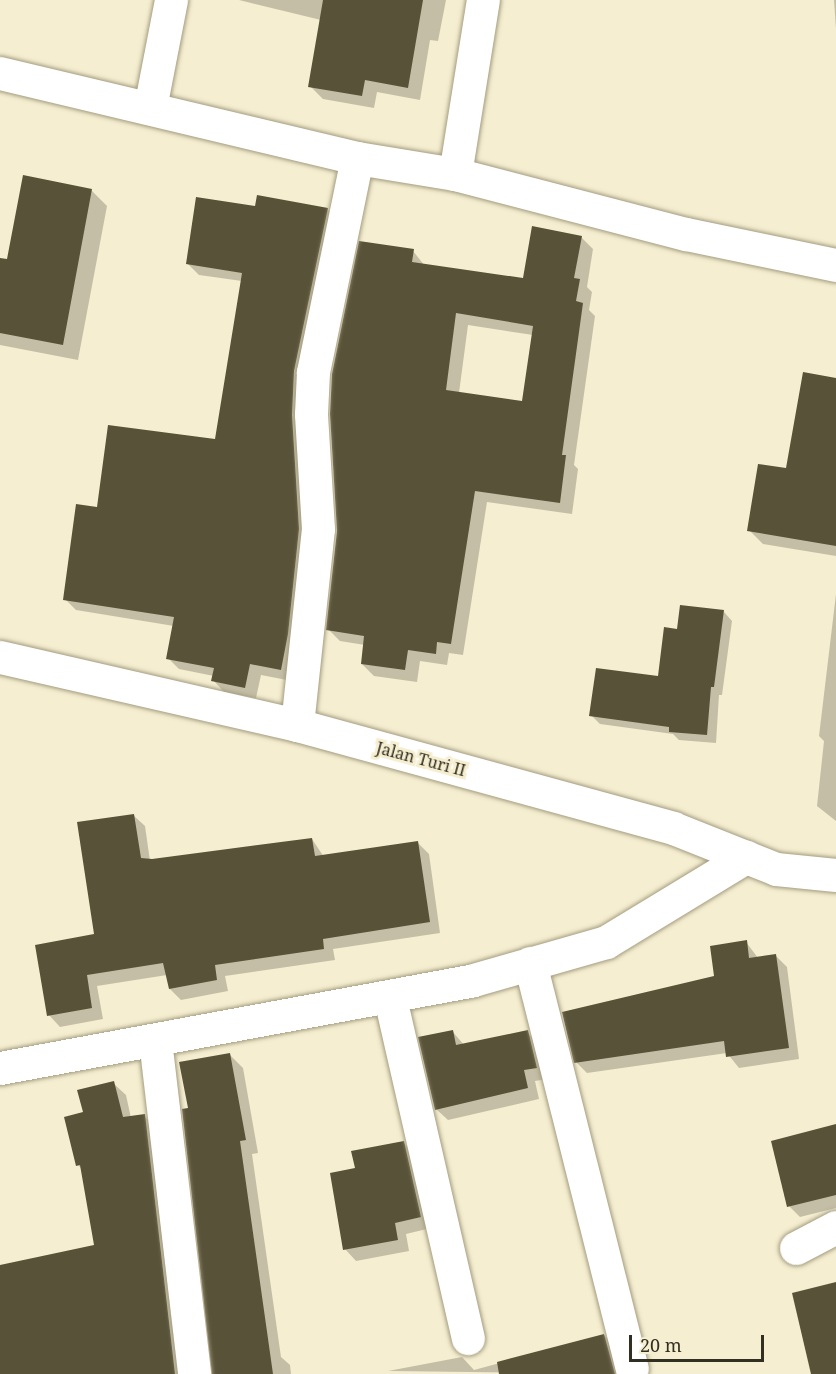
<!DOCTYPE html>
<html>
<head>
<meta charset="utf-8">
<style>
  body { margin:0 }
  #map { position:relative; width:836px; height:1374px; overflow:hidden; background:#f6eed0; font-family:"Noto Serif",serif }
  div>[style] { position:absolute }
  .shadow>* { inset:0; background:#0003 }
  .building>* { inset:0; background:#585238 }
  .roads { filter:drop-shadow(0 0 2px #a39c80) drop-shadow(0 0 2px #a39c80) }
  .minor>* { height:33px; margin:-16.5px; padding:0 16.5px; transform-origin:16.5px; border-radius:16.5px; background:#fff }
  span { translate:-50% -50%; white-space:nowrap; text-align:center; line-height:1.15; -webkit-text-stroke:6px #f6eed0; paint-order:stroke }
  .street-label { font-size:16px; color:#312e22 }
  .scale { position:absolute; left:629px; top:1335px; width:135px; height:27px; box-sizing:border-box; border:3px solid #312e22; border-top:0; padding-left:8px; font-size:18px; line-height:21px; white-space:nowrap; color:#312e22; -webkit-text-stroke:4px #f6eed0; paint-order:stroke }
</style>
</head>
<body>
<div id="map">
  <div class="shadow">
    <div style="clip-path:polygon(239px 0,446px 0,438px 41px,430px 40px,420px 100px,377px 92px,374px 108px,323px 99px,310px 86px,321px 20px)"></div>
    <div style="clip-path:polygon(834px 0,836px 0,836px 29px)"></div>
    <div style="clip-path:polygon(91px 190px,107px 206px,78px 360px,0 345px,0 259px,8px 261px)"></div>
    <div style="clip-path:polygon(257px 208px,327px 209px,338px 220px,310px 541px,292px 681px,261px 675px,256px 698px,224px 692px,213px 680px,214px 676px,179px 669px,168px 658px,174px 626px,76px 610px,65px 599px,99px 509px,216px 440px,242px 281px,199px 275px,187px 263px)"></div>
    <div style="clip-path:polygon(evenodd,581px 237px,593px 249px,587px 287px,592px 292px,589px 310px,595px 316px,574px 465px,578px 469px,572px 514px,487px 502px,463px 655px,449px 653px,447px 665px,420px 661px,417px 682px,374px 676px,362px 664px,365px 645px,340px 641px,328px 629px,413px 251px,425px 266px,524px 280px,581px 237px,468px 325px,533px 335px,523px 403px,459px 393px,468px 325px)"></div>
    <div style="clip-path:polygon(836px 379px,836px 556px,763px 544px,749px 530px,787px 470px)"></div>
    <div style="clip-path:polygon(836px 594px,836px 821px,817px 806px,824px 741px,819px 736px)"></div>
    <div style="clip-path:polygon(724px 612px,732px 621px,722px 695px,719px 695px,716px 743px,679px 740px,673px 734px,600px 724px,591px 715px,659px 678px,678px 630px)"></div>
    <div style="clip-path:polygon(133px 815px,145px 826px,150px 861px,312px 839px,324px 857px,418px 843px,429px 854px,440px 933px,333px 949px,335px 960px,225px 976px,228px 991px,181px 1000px,170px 989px,167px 975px,97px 986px,103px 1019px,60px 1027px,49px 1015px,96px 936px)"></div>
    <div style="clip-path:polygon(746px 942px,758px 958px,776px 956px,787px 967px,799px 1059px,739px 1068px,727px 1053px,587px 1073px,576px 1062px,716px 977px)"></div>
    <div style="clip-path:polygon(453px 1032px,464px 1045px,527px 1032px,538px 1043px,547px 1079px,535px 1081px,539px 1099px,448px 1120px,436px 1109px)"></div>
    <div style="clip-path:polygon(230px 1055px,243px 1068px,258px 1153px,252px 1154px,281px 1357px,290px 1365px,291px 1374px,220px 1374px,190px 1110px)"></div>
    <div style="clip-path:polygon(113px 1083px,126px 1095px,131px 1118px,144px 1116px,157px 1128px,185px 1374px,0 1374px,0 1266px,96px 1246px,83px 1170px,78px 1165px,85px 1113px)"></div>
    <div style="clip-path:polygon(836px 1126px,836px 1208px,800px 1217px,789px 1206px)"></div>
    <div style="clip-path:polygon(403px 1142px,414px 1154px,431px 1228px,406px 1234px,409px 1251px,356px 1261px,345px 1249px,357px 1169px)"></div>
    <div style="clip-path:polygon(604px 1335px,617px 1349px,623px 1374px,388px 1371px,462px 1357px,474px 1370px)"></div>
  </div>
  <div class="building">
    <div style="clip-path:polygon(323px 0,423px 0,408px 88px,365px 80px,362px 96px,308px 87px)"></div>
    <div style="clip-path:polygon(23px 175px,92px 189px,63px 345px,0 333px,0 258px,7px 259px)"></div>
    <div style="clip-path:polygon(257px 195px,328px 208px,294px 371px,292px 415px,299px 529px,288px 634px,281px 670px,250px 664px,245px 688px,211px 681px,214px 668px,166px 659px,174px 617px,63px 600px,76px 504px,97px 507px,108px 425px,215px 439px,242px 273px,186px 264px,196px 197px,255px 206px)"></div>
    <div style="clip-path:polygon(evenodd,532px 226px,582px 236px,574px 278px,580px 279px,576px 301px,583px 303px,562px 455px,566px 455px,560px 503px,475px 491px,451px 644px,437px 642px,436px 654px,408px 650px,405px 670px,361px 664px,364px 636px,326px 630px,337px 531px,330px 414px,332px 374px,359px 241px,414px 249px,412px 262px,523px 278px,532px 226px,456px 313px,533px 326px,522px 401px,446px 390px,456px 313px)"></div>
    <div style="clip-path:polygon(803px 372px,836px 378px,836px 546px,747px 531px,758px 464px,786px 468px)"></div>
    <div style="clip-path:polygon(680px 605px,724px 610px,714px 687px,711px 687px,707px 735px,669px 732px,669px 727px,589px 716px,596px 668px,658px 676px,664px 627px,677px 629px)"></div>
    <div style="clip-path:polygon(134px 814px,141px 858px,152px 859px,312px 838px,315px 856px,418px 841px,430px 922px,323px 939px,324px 949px,215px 965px,217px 980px,169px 989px,163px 963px,87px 975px,92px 1008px,47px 1016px,35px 945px,94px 934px,77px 822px)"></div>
    <div style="clip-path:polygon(747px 940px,749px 958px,776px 954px,789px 1048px,726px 1057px,724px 1041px,574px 1063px,562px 1012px,714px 976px,710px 946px)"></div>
    <div style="clip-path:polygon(453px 1030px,456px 1045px,528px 1030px,537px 1068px,524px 1070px,528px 1088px,435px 1110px,418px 1037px)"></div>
    <div style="clip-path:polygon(230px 1053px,246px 1140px,240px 1141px,273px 1374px,212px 1374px,182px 1109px,188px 1108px,179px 1062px)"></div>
    <div style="clip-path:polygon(114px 1081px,123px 1117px,145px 1114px,175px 1374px,0 1374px,0 1265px,94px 1245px,80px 1165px,76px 1166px,64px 1117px,83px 1112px,77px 1090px)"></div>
    <div style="clip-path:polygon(836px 1124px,836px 1195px,787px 1207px,771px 1141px)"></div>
    <div style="clip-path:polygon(404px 1141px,421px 1217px,395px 1223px,398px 1240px,343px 1250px,330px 1173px,355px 1168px,351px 1151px)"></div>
    <div style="clip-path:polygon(836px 1282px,836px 1374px,811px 1374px,792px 1293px)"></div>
    <div style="clip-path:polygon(604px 1334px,615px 1374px,499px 1374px,497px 1362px)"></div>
  </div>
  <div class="roads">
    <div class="minor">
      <div style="left:0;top:73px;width:367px;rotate:13.4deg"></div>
      <div style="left:357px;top:158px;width:99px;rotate:9.3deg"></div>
      <div style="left:455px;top:174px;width:239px;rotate:14.6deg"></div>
      <div style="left:686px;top:234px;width:153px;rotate:11.7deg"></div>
      <div style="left:150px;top:108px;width:110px;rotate:-79deg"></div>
      <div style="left:455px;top:174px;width:176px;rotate:-80.9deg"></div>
      <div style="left:0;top:657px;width:305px;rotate:12.9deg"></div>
      <div style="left:297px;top:725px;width:390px;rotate:15.3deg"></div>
      <div style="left:673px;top:828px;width:111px;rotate:21.7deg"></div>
      <div style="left:776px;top:869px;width:60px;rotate:5.7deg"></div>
      <div style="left:297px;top:725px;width:197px;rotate:-83.9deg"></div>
      <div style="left:318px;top:529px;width:115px;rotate:-93.5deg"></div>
      <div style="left:311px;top:414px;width:42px;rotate:-87.3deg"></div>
      <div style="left:313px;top:372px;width:218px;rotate:-78.4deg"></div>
      <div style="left:530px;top:963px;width:418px;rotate:75.9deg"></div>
      <div style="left:390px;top:998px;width:349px;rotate:77.1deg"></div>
      <div style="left:155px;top:1040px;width:336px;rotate:83.3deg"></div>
      <div style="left:0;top:1068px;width:481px;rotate:-10.5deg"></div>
      <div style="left:473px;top:980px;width:138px;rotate:-15.9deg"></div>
      <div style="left:606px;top:942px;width:164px;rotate:-31.3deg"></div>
      <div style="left:796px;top:1248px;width:45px;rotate:-27.7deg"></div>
    </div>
  </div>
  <div class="street-label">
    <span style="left:421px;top:759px;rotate:15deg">Jalan Turi II</span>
  </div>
  <div class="scale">20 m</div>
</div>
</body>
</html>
